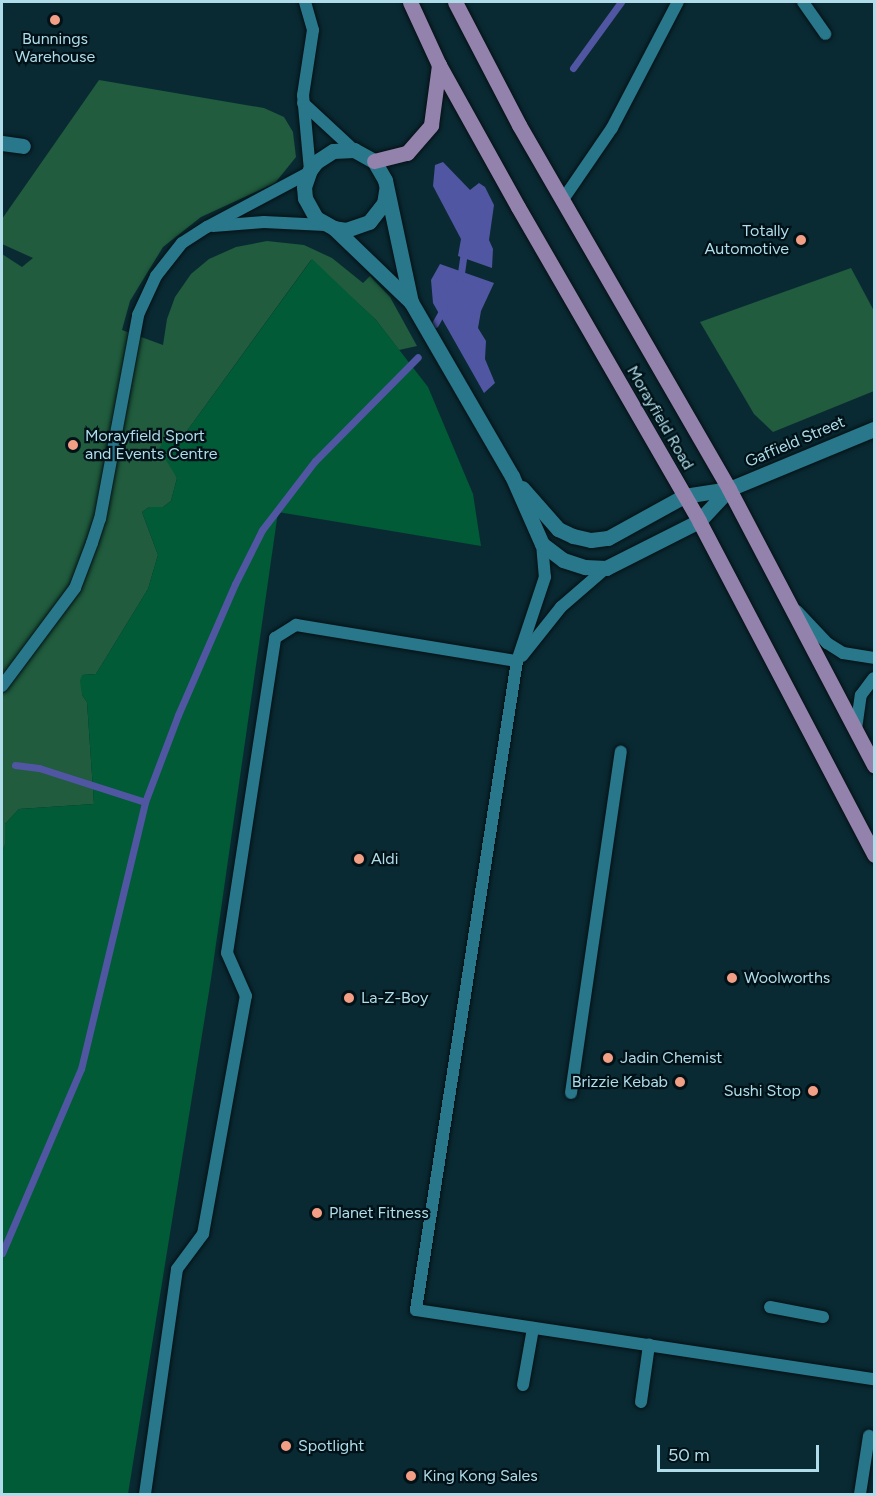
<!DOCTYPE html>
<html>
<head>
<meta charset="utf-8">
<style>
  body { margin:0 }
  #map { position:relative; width:876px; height:1496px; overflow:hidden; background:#0a2a33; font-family:Figtree,sans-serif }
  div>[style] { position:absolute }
  .green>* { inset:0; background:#205c3d }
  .forest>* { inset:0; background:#005b36 }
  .water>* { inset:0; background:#5156a3 }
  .stream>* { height:7px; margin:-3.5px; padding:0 3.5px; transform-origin:3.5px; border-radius:3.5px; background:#5156a3 }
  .roads { filter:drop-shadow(0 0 2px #051115) drop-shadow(0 0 2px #051115) }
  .service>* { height:12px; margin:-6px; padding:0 6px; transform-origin:6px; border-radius:6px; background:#29778b }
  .minor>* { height:15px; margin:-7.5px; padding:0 7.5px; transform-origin:7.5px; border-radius:7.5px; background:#29778b }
  .primary>* { height:15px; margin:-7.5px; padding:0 7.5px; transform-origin:7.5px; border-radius:7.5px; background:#9382ac }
  .dots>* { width:16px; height:16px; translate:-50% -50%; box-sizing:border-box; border:3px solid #001217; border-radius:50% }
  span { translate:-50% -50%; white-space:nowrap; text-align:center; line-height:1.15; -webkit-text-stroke:4.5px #001217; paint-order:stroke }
  .poi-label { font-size:16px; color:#b0dcea }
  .right { translate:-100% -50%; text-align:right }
  .left { translate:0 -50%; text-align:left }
  .street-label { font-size:16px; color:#b0dcea }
  .frame { position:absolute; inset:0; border:3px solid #b0dcea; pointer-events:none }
  .scale { position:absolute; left:657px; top:1445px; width:162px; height:27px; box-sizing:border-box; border:3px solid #b0dcea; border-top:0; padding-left:8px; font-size:18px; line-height:21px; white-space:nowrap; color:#b0dcea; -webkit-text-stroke:4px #001217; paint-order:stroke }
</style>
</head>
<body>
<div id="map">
  <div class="green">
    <div style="clip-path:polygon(99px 80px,264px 108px,284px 117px,293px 132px,296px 157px,275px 183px,201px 217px,163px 247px,130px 301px,122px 330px,163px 345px,167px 319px,175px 297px,191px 274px,209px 259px,236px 247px,267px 241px,304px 245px,332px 258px,363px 283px,370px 276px,390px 297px,417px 346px,399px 350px,376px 320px,311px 260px,187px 431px,163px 441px,166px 456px,177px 478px,171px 501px,163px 507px,149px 507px,142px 512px,158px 555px,148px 589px,96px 674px,82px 675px,82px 695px,87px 702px,94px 804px,19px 809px,5px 824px,5px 845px,2px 851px,2px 254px,22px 267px,33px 258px,2px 244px,2px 219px)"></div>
    <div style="clip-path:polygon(851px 268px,874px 311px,874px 391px,773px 432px,754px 414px,700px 322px)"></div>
  </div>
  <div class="forest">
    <div style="clip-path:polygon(312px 259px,376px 320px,428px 387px,473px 494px,481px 546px,278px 512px,211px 979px,128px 1494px,2px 1494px,2px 851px,5px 844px,5px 824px,19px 809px,94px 804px,87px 702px,82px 695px,80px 681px,82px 675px,96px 674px,148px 589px,158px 555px,142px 512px,149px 507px,163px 507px,171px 501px,177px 478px,159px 449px,163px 441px,187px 431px)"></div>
  </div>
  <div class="water">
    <div style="clip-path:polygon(443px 162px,470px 190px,479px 183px,485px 187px,494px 205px,489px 240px,493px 249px,492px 268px,458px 256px,461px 239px,433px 186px,435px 165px)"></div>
    <div style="clip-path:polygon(440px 264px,494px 283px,481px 311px,478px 328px,486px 341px,485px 359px,495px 383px,484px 393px,433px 303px,431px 280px)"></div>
  </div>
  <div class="stream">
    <div style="left:573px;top:68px;width:82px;rotate:-54deg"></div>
    <div style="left:460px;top:280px;width:30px;rotate:-82deg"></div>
    <div style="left:435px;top:324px;width:18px;rotate:-61deg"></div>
    <div style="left:15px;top:765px;width:24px;rotate:7deg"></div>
    <div style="left:39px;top:768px;width:111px;rotate:17.8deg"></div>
    <div style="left:2px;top:1253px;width:200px;rotate:-66.8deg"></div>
    <div style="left:81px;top:1069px;width:275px;rotate:-76.5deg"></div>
    <div style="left:145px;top:802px;width:93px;rotate:-69.2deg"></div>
    <div style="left:178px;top:715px;width:143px;rotate:-66.5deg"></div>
    <div style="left:235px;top:584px;width:60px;rotate:-63.4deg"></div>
    <div style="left:262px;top:530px;width:87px;rotate:-52.5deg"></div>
    <div style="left:315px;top:461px;width:146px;rotate:-45.3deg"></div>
  </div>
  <div class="roads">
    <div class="service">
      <div style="left:305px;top:2px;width:29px;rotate:74deg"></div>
      <div style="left:313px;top:30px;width:66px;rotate:98.7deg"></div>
      <div style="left:303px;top:95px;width:75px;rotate:84.7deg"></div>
      <div style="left:803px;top:2px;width:39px;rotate:55deg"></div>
      <div style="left:303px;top:103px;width:69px;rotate:42.7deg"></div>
      <div style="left:562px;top:201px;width:88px;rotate:-55.6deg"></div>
      <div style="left:612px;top:128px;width:142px;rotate:-62.4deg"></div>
      <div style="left:213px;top:226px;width:51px;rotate:-4.5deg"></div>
      <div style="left:264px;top:222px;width:61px;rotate:2.8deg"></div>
      <div style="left:542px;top:544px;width:33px;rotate:85deg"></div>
      <div style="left:545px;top:577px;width:89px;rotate:108.4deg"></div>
      <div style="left:517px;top:661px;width:657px;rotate:98.85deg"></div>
      <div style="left:416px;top:1310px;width:463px;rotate:8.6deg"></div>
      <div style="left:797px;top:611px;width:44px;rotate:46.8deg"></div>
      <div style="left:827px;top:643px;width:19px;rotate:32deg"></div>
      <div style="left:843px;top:653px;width:31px;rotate:9deg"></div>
      <div style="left:522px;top:656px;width:63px;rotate:-51.5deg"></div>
      <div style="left:561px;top:607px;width:60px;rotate:-40.9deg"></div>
      <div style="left:2px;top:686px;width:122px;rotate:-53.3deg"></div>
      <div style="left:75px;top:588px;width:48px;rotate:-69.3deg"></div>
      <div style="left:92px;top:543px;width:25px;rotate:-72deg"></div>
      <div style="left:100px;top:519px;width:208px;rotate:-79.4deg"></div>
      <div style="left:138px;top:315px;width:43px;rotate:-65.2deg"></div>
      <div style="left:156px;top:276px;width:42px;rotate:-51.8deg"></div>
      <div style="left:182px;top:243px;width:30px;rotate:-33deg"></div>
      <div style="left:207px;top:227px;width:115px;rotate:-28.1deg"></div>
      <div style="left:856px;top:729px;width:34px;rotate:-82deg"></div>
      <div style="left:861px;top:695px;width:21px;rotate:-53deg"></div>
      <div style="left:571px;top:1093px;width:345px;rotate:-81.7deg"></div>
      <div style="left:770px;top:1307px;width:54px;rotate:10.7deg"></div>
      <div style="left:523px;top:1385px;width:58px;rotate:-80deg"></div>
      <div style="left:641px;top:1402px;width:58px;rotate:-82deg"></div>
      <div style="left:145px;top:1494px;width:227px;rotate:-81.9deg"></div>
      <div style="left:177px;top:1269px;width:44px;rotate:-53.4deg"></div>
      <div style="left:203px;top:1234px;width:242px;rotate:-79.8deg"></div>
      <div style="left:246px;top:996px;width:47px;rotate:-113.8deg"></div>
      <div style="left:227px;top:953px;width:319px;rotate:-81.3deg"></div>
      <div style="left:275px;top:638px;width:25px;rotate:-32deg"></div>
      <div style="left:296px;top:625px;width:224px;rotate:9.3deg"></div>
      <div style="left:860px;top:1494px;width:59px;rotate:-81.2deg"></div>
    </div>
    <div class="minor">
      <div style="left:2px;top:143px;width:21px;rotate:8deg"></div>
      <div style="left:386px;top:191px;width:12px;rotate:99deg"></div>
      <div style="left:384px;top:203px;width:24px;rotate:128deg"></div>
      <div style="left:369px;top:222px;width:24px;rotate:161deg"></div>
      <div style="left:346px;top:230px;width:12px;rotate:-171deg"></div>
      <div style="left:334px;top:228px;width:21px;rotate:-151deg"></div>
      <div style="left:316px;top:218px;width:23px;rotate:-119deg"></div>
      <div style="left:305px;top:198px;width:11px;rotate:-95deg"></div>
      <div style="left:304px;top:187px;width:18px;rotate:-71deg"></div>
      <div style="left:310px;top:170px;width:10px;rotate:-53deg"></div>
      <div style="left:316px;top:162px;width:20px;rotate:-33deg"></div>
      <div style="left:333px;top:151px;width:21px;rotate:-3deg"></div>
      <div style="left:354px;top:150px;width:23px;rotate:29deg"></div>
      <div style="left:374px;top:161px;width:22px;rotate:60deg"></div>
      <div style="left:385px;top:180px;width:125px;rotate:78deg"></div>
      <div style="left:334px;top:228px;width:107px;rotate:43.9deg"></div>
      <div style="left:411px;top:302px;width:201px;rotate:59.9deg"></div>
      <div style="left:512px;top:476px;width:74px;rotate:66.2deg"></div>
      <div style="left:542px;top:544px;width:26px;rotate:37deg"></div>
      <div style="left:563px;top:560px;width:23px;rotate:18deg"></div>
      <div style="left:585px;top:567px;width:21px;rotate:3deg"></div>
      <div style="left:606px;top:568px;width:104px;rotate:-26.8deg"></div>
      <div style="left:699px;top:521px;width:44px;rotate:-46.8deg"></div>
      <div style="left:522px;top:488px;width:55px;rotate:48.7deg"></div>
      <div style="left:558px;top:529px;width:17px;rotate:25deg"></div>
      <div style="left:573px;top:536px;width:18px;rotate:13deg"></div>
      <div style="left:591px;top:540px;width:17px;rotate:-7deg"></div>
      <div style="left:608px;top:538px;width:87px;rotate:-28.9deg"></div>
      <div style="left:684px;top:496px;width:46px;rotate:-8.8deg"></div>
      <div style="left:729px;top:489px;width:157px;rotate:-22.5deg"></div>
    </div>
    <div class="primary">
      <div style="left:410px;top:2px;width:69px;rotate:65.3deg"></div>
      <div style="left:439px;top:65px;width:162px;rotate:60.9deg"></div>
      <div style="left:518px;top:207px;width:362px;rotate:60deg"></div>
      <div style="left:699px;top:521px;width:377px;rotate:62.3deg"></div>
      <div style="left:455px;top:2px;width:139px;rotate:62.5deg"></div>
      <div style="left:519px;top:125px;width:420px;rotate:60deg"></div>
      <div style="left:729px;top:489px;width:312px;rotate:62.3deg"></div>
      <div style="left:374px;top:161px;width:34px;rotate:-14deg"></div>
      <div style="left:407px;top:153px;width:37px;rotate:-49deg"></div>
      <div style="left:431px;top:125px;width:61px;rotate:-82.4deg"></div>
    </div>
  </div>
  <div class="dots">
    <div style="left:55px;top:20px;background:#f39f85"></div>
    <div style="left:801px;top:240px;background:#f39f85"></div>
    <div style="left:73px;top:445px;background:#f39f85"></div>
    <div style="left:359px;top:859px;background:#f39f85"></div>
    <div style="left:732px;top:978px;background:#f39f85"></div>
    <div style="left:349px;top:998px;background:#f39f85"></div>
    <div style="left:608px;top:1058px;background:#f39f85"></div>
    <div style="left:680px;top:1082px;background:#f39f85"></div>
    <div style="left:813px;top:1091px;background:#f39f85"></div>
    <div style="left:317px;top:1213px;background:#f39f85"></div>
    <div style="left:286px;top:1446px;background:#f39f85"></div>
    <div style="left:411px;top:1476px;background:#f39f85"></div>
  </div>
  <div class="poi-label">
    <span style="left:55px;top:48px">Bunnings<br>Warehouse</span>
    <span class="right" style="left:789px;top:240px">Totally<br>Automotive</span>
    <span class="left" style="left:85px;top:445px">Morayfield Sport<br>and Events Centre</span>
    <span class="left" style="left:371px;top:859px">Aldi</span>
    <span class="left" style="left:744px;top:978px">Woolworths</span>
    <span class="left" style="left:361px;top:998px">La-Z-Boy</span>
    <span class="left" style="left:620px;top:1058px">Jadin Chemist</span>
    <span class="right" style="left:668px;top:1082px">Brizzie Kebab</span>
    <span class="right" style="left:801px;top:1091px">Sushi Stop</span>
    <span class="left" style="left:329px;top:1213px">Planet Fitness</span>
    <span class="left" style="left:298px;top:1446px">Spotlight</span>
    <span class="left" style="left:423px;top:1476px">King Kong Sales</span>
  </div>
  <div class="street-label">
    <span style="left:660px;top:418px;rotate:60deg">Morayfield Road</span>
    <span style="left:795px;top:442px;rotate:-23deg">Gaffield Street</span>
  </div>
  <div class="frame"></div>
  <div class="scale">50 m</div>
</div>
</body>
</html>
